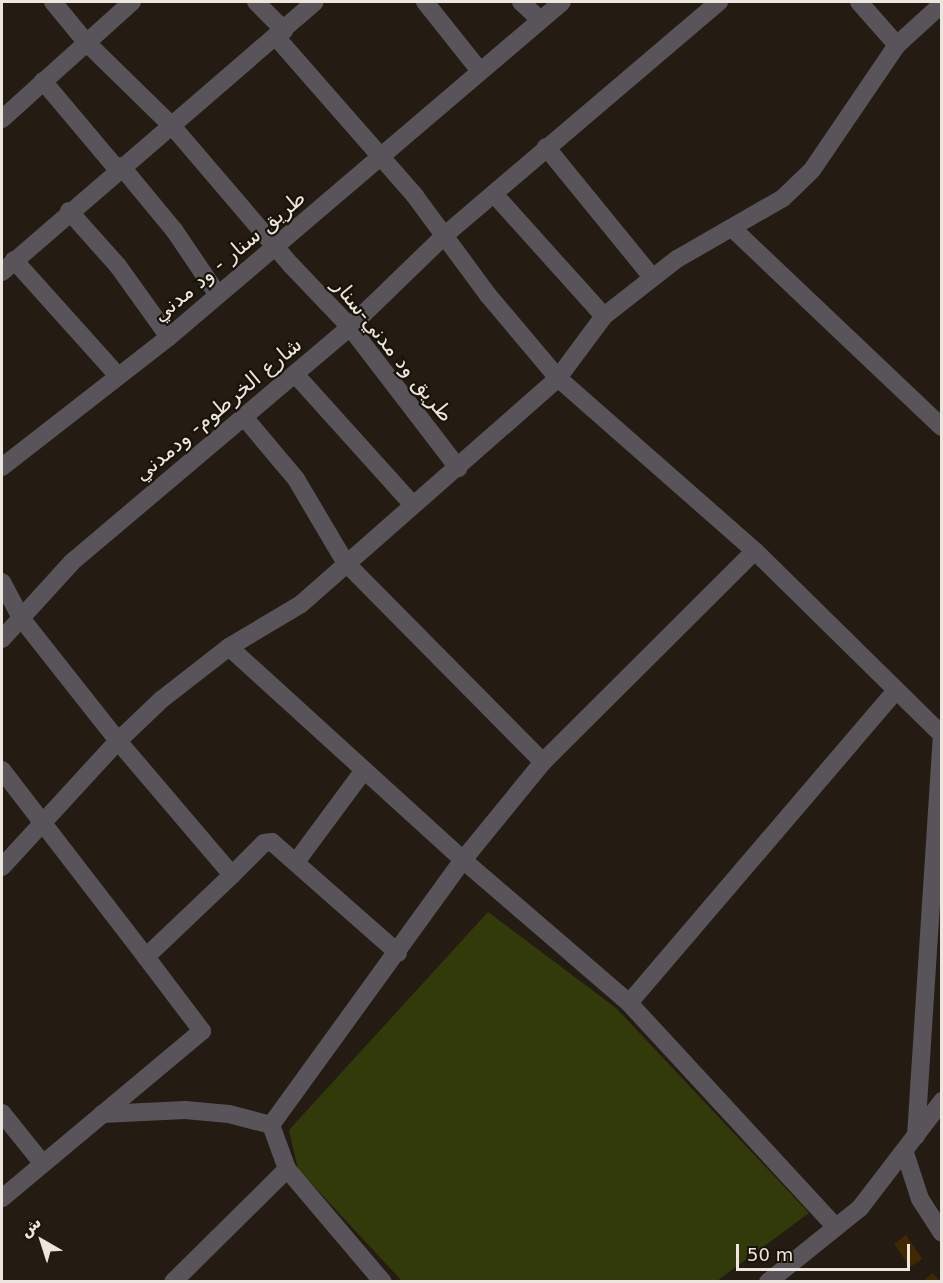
<!DOCTYPE html>
<html>
<head>
<meta charset="utf-8">
<style>
  body { margin:0 }
  #map { position:relative; width:943px; height:1283px; overflow:hidden; background:#241c12; font-family:"DejaVu Sans",Cairo,sans-serif }
  div>[style] { position:absolute }
  .green>* { inset:0; background:#333a0a }
  .building>* { inset:0; background:#402800 }
  .street>* { height:18px; margin:-9px; padding:0 9px; transform-origin:9px; border-radius:9px; background:#595459 }
  span { translate:-50% -50%; white-space:nowrap; text-align:center; line-height:1.15; -webkit-text-stroke:4.5px #1a130a; paint-order:stroke }
  .street-label { font-size:21px; color:#ece6df }
  .frame { position:absolute; inset:0; border:3px solid #ece6df; pointer-events:none }
  .north { position:absolute; left:12px; top:1211px; width:60px; height:60px; -webkit-text-stroke:4px #1a130a; paint-order:stroke; rotate:321deg; font-size:16px; font-weight:700; line-height:24px; text-align:center; color:#ece6df }
  .north::after { content:''; display:block; margin:auto; width:21px; height:27px; background:#ece6df; clip-path:polygon(50% 0,100% 100%,50% 72%,0 100%) }
  .scale { position:absolute; left:736px; top:1244px; width:174px; height:27px; box-sizing:border-box; border:3px solid #ece6df; border-top:0; padding-left:8px; font-size:18px; line-height:21px; white-space:nowrap; color:#ece6df; -webkit-text-stroke:4px #1a130a; paint-order:stroke }
</style>
</head>
<body>
<div id="map">
  <div class="green">
    <div style="clip-path:polygon(488px 912px,616px 1008px,809px 1213px,717px 1281px,402px 1281px,298px 1169px,289px 1130px)"></div>
  </div>
  <div class="building">
    <div style="clip-path:polygon(906px 1235px,922px 1259px,910px 1267px,894px 1244px)"></div>
    <div style="clip-path:polygon(933px 1273px,940px 1282px,922px 1282px)"></div>
  </div>
  <div class="street">
    <div style="left:53px;top:2px;width:52px;rotate:50.5deg"></div>
    <div style="left:86px;top:42px;width:122px;rotate:44.3deg"></div>
    <div style="left:173px;top:127px;width:182px;rotate:49.5deg"></div>
    <div style="left:291px;top:265px;width:86px;rotate:46.4deg"></div>
    <div style="left:350px;top:327px;width:178px;rotate:52.5deg"></div>
    <div style="left:256px;top:2px;width:40px;rotate:45deg"></div>
    <div style="left:425px;top:2px;width:88px;rotate:51.4deg"></div>
    <div style="left:521px;top:2px;width:26px;rotate:43deg"></div>
    <div style="left:859px;top:2px;width:57px;rotate:48.5deg"></div>
    <div style="left:276px;top:37px;width:211px;rotate:48.8deg"></div>
    <div style="left:415px;top:196px;width:123px;rotate:53.6deg"></div>
    <div style="left:488px;top:295px;width:109px;rotate:49.9deg"></div>
    <div style="left:558px;top:378px;width:262px;rotate:41.3deg"></div>
    <div style="left:755px;top:551px;width:260px;rotate:44.5deg"></div>
    <div style="left:43px;top:81px;width:115px;rotate:49.9deg"></div>
    <div style="left:2px;top:119px;width:175px;rotate:-42deg"></div>
    <div style="left:546px;top:147px;width:168px;rotate:50.8deg"></div>
    <div style="left:121px;top:166px;width:83px;rotate:50.4deg"></div>
    <div style="left:174px;top:230px;width:78px;rotate:55.9deg"></div>
    <div style="left:494px;top:194px;width:164px;rotate:48deg"></div>
    <div style="left:69px;top:211px;width:74px;rotate:48.3deg"></div>
    <div style="left:118px;top:266px;width:87px;rotate:54.3deg"></div>
    <div style="left:732px;top:228px;width:289px;rotate:43.5deg"></div>
    <div style="left:14px;top:260px;width:156px;rotate:48.1deg"></div>
    <div style="left:2px;top:272px;width:413px;rotate:-40.8deg"></div>
    <div style="left:295px;top:374px;width:173px;rotate:48deg"></div>
    <div style="left:244px;top:417px;width:81px;rotate:50deg"></div>
    <div style="left:296px;top:479px;width:96px;rotate:59.4deg"></div>
    <div style="left:345px;top:562px;width:281px;rotate:45.3deg"></div>
    <div style="left:2px;top:467px;width:212px;rotate:-37.9deg"></div>
    <div style="left:169px;top:337px;width:516px;rotate:-40.44deg"></div>
    <div style="left:2px;top:582px;width:41px;rotate:62.2deg"></div>
    <div style="left:21px;top:618px;width:157px;rotate:51.7deg"></div>
    <div style="left:118px;top:741px;width:176px;rotate:49.6deg"></div>
    <div style="left:232px;top:875px;width:119px;rotate:136.4deg"></div>
    <div style="left:146px;top:957px;width:93px;rotate:52.9deg"></div>
    <div style="left:202px;top:1031px;width:261px;rotate:140.1deg"></div>
    <div style="left:2px;top:639px;width:104px;rotate:-47.7deg"></div>
    <div style="left:72px;top:562px;width:364px;rotate:-40.2deg"></div>
    <div style="left:350px;top:327px;width:132px;rotate:-44.1deg"></div>
    <div style="left:445px;top:235px;width:360px;rotate:-40.4deg"></div>
    <div style="left:229px;top:647px;width:316px;rotate:42.3deg"></div>
    <div style="left:463px;top:860px;width:219px;rotate:40.7deg"></div>
    <div style="left:629px;top:1003px;width:305px;rotate:47.3deg"></div>
    <div style="left:2px;top:770px;width:236px;rotate:52.4deg"></div>
    <div style="left:296px;top:862px;width:114px;rotate:-53.5deg"></div>
    <div style="left:2px;top:867px;width:171px;rotate:-47.4deg"></div>
    <div style="left:118px;top:741px;width:59px;rotate:-43.6deg"></div>
    <div style="left:161px;top:700px;width:86px;rotate:-37.9deg"></div>
    <div style="left:229px;top:647px;width:84px;rotate:-30.8deg"></div>
    <div style="left:301px;top:604px;width:342px;rotate:-41.3deg"></div>
    <div style="left:558px;top:378px;width:77px;rotate:-53.4deg"></div>
    <div style="left:604px;top:316px;width:93px;rotate:-38deg"></div>
    <div style="left:677px;top:259px;width:122px;rotate:-29.9deg"></div>
    <div style="left:783px;top:198px;width:40px;rotate:-44deg"></div>
    <div style="left:812px;top:170px;width:151px;rotate:-55.8deg"></div>
    <div style="left:897px;top:45px;width:61px;rotate:-42.3deg"></div>
    <div style="left:232px;top:875px;width:45px;rotate:-45deg"></div>
    <div style="left:264px;top:843px;width:8px;rotate:-7deg"></div>
    <div style="left:272px;top:842px;width:168px;rotate:41.4deg"></div>
    <div style="left:629px;top:1003px;width:411px;rotate:-49.5deg"></div>
    <div style="left:2px;top:1113px;width:65px;rotate:51.2deg"></div>
    <div style="left:102px;top:1114px;width:83px;rotate:-2.8deg"></div>
    <div style="left:185px;top:1110px;width:44px;rotate:5.2deg"></div>
    <div style="left:229px;top:1114px;width:43px;rotate:14.7deg"></div>
    <div style="left:271px;top:1125px;width:47px;rotate:70deg"></div>
    <div style="left:287px;top:1169px;width:148px;rotate:49.7deg"></div>
    <div style="left:271px;top:1125px;width:327px;rotate:-54.1deg"></div>
    <div style="left:463px;top:860px;width:127px;rotate:-50.8deg"></div>
    <div style="left:543px;top:762px;width:299px;rotate:-44.9deg"></div>
    <div style="left:916px;top:1136px;width:407px;rotate:-86.3deg"></div>
    <div style="left:905px;top:1153px;width:48px;rotate:71.9deg"></div>
    <div style="left:920px;top:1199px;width:40px;rotate:57.1deg"></div>
    <div style="left:173px;top:1282px;width:161px;rotate:-44.7deg"></div>
    <div style="left:768px;top:1282px;width:118px;rotate:-38.8deg"></div>
    <div style="left:860px;top:1208px;width:135px;rotate:-52.5deg"></div>
  </div>
  <div class="street-label">
    <span style="left:229px;top:256px;rotate:-40deg">طريق سنار - ود مدني</span>
    <span style="left:393px;top:350px;rotate:51deg">طريق ود مدني-سنار</span>
    <span style="left:218px;top:409px;rotate:-40deg">شارع الخرطوم- ودمدني</span>
  </div>
  <div class="frame"></div>
  <div class="north">ش</div>
  <div class="scale">50 m</div>
</div>
</body>
</html>
